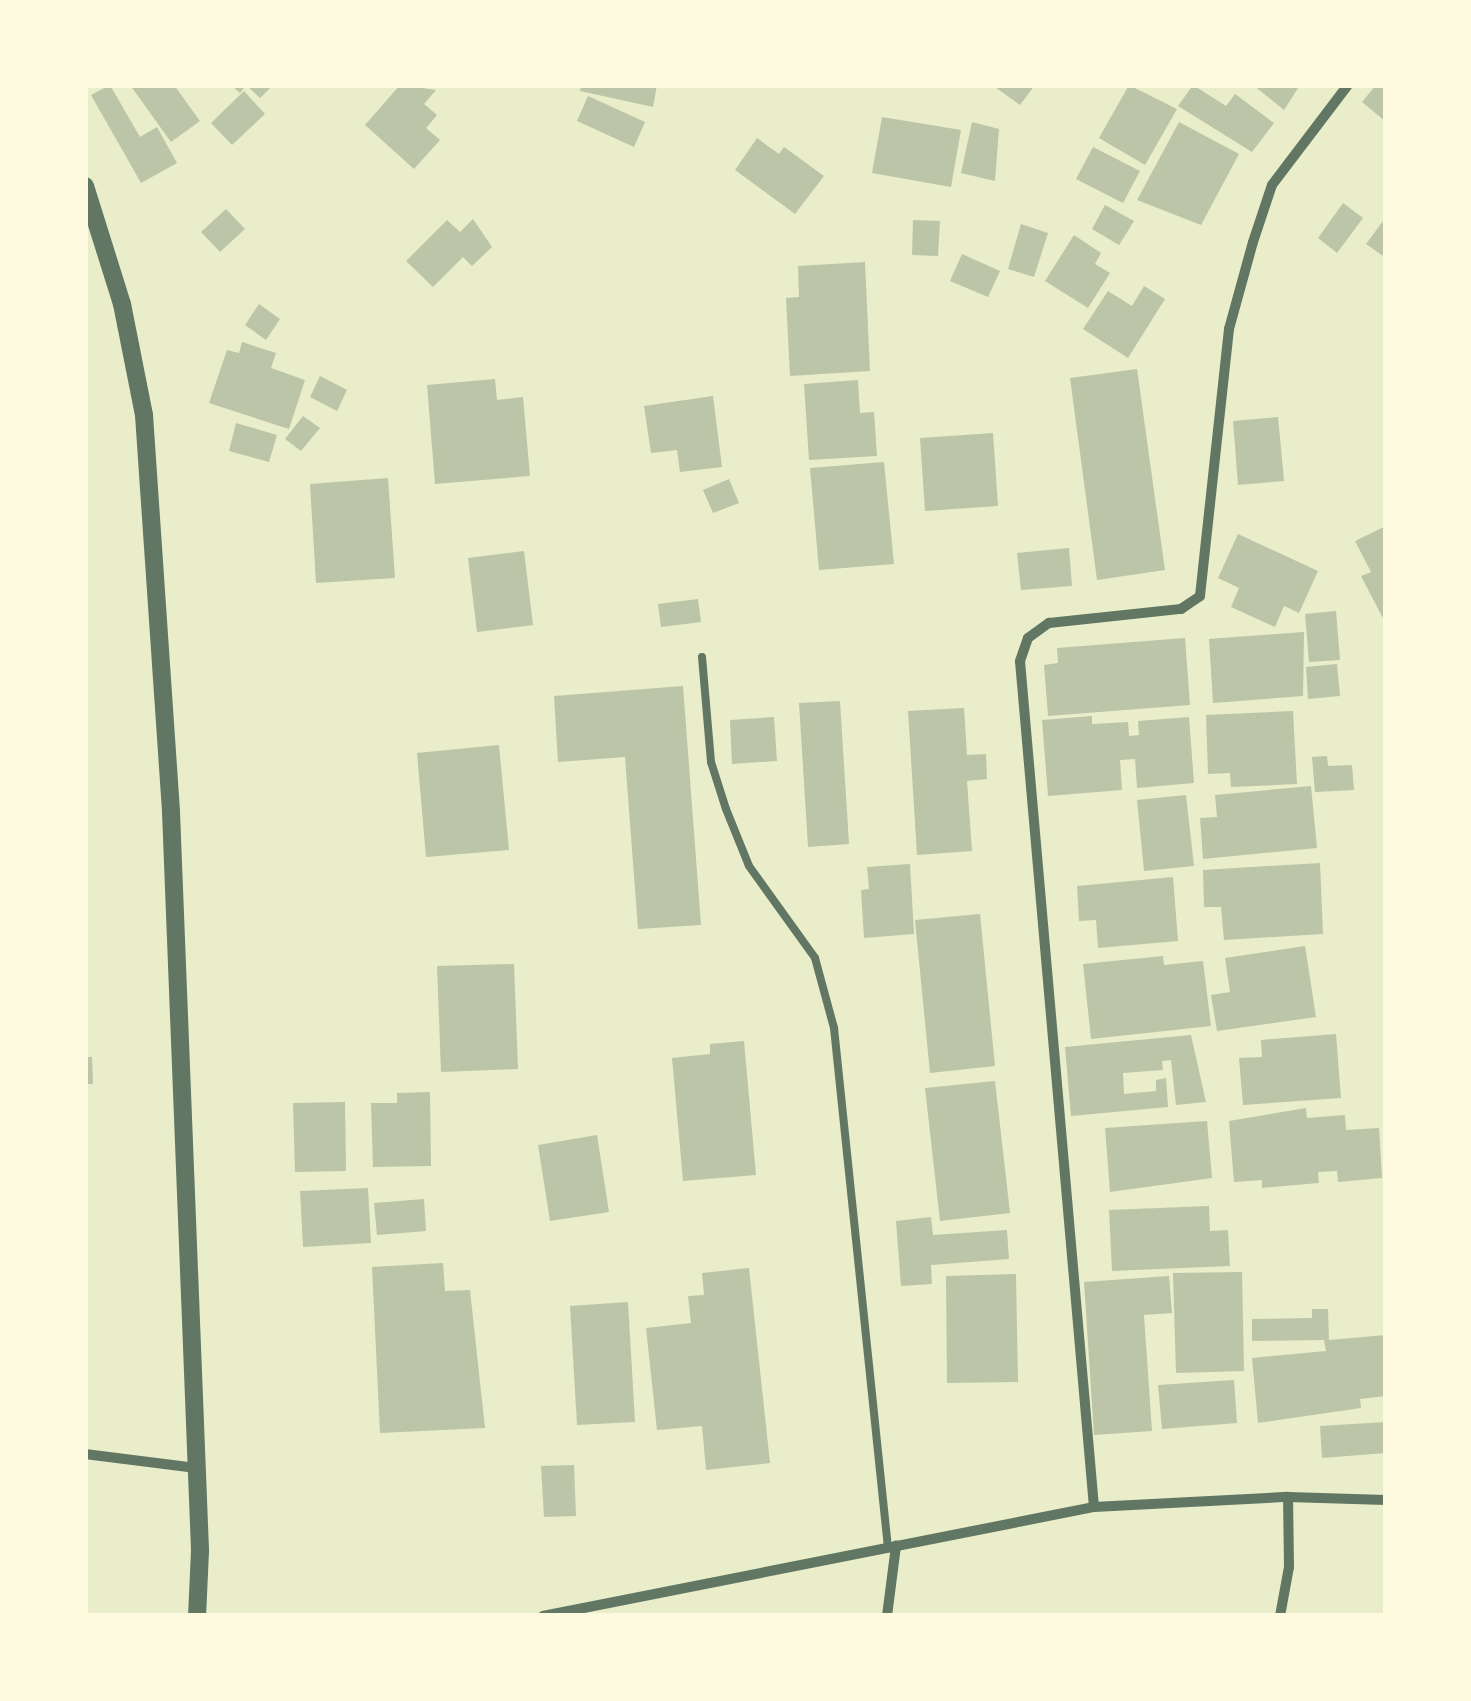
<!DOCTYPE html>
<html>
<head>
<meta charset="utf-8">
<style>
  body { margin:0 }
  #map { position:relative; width:1471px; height:1701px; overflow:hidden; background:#e9edc9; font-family:Helvetica,sans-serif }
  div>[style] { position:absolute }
  .building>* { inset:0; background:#bcc5a7 }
  .service>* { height:8px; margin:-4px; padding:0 4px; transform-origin:4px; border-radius:4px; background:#617663 }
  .minor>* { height:10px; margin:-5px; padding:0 5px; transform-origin:5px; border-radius:5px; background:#617663 }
  .tertiary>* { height:18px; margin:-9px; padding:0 9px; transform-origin:9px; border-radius:9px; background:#617663 }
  span { translate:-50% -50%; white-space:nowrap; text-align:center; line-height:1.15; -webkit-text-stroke:9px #fefae0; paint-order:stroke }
  .frame { position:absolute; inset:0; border:88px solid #fefae0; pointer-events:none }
</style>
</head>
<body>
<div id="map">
  <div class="building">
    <div style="clip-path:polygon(110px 85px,140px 137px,157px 127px,177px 163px,141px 183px,91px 95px)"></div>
    <div style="clip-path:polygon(130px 85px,174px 85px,200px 121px,171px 142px)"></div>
    <div style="clip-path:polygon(231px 85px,273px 85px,260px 98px,246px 85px,240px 93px)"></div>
    <div style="clip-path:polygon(400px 85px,436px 90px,424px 104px,437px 115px,426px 128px,440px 140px,414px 169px,365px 125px)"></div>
    <div style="clip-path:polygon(581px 85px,657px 85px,653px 107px,580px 91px)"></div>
    <div style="clip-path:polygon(992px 85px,1035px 85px,1020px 105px)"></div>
    <div style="clip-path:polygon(1129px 85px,1177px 109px,1145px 165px,1099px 138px)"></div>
    <div style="clip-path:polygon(1193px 85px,1226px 106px,1235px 94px,1274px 123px,1252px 152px,1178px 106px)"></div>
    <div style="clip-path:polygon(1253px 85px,1300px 85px,1284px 110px)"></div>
    <div style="clip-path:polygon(1376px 85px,1386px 85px,1386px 122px,1362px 102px)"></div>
    <div style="clip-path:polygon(244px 91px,265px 114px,232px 145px,211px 123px)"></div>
    <div style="clip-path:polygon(588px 96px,645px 122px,634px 147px,577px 121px)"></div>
    <div style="clip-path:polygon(882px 117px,961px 130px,951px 187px,872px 173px)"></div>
    <div style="clip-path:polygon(972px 122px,999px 129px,995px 181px,961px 173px)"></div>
    <div style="clip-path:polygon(1179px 122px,1239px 154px,1201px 225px,1137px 200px)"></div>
    <div style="clip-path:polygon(757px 138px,779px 154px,784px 147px,824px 176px,795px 214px,735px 170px)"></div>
    <div style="clip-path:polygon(1093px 147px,1140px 171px,1123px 203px,1076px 179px)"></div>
    <div style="clip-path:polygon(1343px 203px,1363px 218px,1337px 253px,1318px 238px)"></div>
    <div style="clip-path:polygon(1105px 205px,1134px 221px,1119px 245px,1092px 229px)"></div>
    <div style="clip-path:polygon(226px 209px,245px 229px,220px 252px,201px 232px)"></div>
    <div style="clip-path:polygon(1386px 217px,1386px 258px,1366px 244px)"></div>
    <div style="clip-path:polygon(473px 219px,492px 247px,472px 266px,463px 257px,433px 287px,406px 261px,447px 220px,460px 232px)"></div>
    <div style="clip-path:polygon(913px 220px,940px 221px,938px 256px,912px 255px)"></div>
    <div style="clip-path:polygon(1021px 224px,1048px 233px,1034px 277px,1008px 269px)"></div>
    <div style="clip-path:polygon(1074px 235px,1101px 253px,1095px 264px,1110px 273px,1088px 308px,1045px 281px)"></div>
    <div style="clip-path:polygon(962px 254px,1000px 271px,988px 297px,950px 281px)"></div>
    <div style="clip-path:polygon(865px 262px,870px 371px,790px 376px,786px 298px,799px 297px,798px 266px)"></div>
    <div style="clip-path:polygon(1144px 286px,1165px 299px,1128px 358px,1083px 329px,1108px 291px,1132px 306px)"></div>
    <div style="clip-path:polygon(259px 304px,280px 319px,266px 340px,245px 325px)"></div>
    <div style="clip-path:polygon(242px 342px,276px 353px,271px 368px,305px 380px,289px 429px,209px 403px,227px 350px,239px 353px)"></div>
    <div style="clip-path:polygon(1137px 369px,1165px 570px,1097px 580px,1070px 378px)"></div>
    <div style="clip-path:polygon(320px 376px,347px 390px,337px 411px,310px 397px)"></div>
    <div style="clip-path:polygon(495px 379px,497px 400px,523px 397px,530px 476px,435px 484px,427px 385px)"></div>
    <div style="clip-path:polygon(858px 380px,860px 413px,874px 412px,877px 456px,809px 460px,804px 384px)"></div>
    <div style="clip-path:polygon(713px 396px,722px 467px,680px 472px,677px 450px,651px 453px,644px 406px)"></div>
    <div style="clip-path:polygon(303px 416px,320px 428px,301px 451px,285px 439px)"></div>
    <div style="clip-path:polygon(1278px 417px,1284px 481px,1238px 485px,1233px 421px)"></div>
    <div style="clip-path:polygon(236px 423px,277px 435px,269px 462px,229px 451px)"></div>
    <div style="clip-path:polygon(993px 433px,998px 506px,925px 511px,920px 438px)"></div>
    <div style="clip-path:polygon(884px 462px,894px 564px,819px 570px,810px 468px)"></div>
    <div style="clip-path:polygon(388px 478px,395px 578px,316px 583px,310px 484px)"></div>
    <div style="clip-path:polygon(729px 479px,739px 503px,713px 513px,703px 490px)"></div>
    <div style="clip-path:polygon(1386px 526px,1386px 624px,1361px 576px,1371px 572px,1355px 541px)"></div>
    <div style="clip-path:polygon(1238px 534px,1318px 571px,1299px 613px,1284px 606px,1275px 627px,1231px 607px,1239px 588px,1218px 578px)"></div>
    <div style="clip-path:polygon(1069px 548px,1072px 586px,1021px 590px,1017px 553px)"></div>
    <div style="clip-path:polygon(524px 551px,533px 625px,477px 632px,468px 558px)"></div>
    <div style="clip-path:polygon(698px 599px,701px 622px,661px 627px,658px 604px)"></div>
    <div style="clip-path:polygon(1336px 611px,1340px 660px,1309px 662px,1305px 614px)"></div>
    <div style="clip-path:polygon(1304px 632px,1303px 696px,1213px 703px,1209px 639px)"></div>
    <div style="clip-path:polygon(1185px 638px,1190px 705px,1048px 716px,1044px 665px,1058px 663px,1057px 648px)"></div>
    <div style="clip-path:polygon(1337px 664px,1340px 696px,1308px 699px,1306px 667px)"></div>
    <div style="clip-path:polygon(683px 686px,701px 925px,638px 929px,625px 757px,558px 762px,554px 696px)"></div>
    <div style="clip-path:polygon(840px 701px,849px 844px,808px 847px,799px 703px)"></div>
    <div style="clip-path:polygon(964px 708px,967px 755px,986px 754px,987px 779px,967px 781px,972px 851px,917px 855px,908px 711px)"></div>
    <div style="clip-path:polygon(1293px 711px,1297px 784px,1231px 787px,1230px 773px,1208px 774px,1206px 715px)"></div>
    <div style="clip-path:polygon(1092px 716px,1092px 724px,1128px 722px,1129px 736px,1139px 735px,1138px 721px,1189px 717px,1194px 783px,1137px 788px,1135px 759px,1120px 760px,1122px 790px,1048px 796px,1042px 720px)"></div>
    <div style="clip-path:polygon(774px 717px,777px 761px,732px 764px,730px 720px)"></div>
    <div style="clip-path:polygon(499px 745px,509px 850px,426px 857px,417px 753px)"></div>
    <div style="clip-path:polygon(1327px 756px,1328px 766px,1352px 765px,1354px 790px,1315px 792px,1312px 757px)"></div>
    <div style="clip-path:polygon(1311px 786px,1317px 848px,1203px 859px,1200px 818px,1217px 817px,1215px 795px)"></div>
    <div style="clip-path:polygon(1186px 795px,1194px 866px,1144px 871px,1137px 800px)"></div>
    <div style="clip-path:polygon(1320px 863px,1323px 934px,1224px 940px,1221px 907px,1204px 907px,1203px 870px)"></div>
    <div style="clip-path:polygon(910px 864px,914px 934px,864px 938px,861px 890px,869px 889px,867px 867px)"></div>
    <div style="clip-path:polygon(1173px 877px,1178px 941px,1098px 948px,1096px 920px,1079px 921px,1077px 886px)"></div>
    <div style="clip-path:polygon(980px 914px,995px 1066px,930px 1073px,915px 920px)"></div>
    <div style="clip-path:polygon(1305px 946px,1316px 1017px,1217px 1031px,1211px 995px,1230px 992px,1225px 958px)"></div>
    <div style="clip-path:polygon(1163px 956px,1164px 965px,1203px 961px,1211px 1026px,1091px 1039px,1083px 964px)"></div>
    <div style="clip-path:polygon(514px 964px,518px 1069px,441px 1072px,437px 966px)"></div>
    <div style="clip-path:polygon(1336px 1034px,1341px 1098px,1243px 1105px,1239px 1058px,1262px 1057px,1261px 1040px)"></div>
    <div style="clip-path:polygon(1191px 1035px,1206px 1102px,1176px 1105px,1171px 1060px,1162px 1061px,1163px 1070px,1123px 1073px,1124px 1094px,1156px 1091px,1156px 1080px,1166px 1078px,1168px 1107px,1071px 1116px,1065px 1047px)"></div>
    <div style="clip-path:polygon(744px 1041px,756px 1175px,683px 1181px,672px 1058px,710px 1054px,710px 1044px)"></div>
    <div style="clip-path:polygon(85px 1057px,92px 1057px,93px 1084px,85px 1084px)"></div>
    <div style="clip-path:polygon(995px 1081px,1010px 1213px,940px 1221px,925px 1088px)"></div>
    <div style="clip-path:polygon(430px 1092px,431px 1166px,373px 1167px,371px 1103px,397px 1103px,397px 1093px)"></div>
    <div style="clip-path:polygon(345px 1102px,346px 1171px,295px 1172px,293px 1103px)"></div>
    <div style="clip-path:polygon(1306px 1108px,1307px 1118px,1345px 1115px,1346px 1130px,1379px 1128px,1382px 1178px,1338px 1182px,1337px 1171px,1318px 1172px,1319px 1183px,1262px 1188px,1262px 1180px,1234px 1182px,1229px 1121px)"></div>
    <div style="clip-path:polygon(1207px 1121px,1212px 1178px,1110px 1192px,1105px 1128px)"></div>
    <div style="clip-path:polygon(597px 1135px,609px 1212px,550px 1221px,538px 1145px)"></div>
    <div style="clip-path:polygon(368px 1188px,371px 1243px,303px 1247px,300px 1191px)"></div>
    <div style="clip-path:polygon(424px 1199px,426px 1231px,377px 1235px,374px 1203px)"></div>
    <div style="clip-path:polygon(1209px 1206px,1210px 1231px,1228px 1230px,1230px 1266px,1112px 1271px,1109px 1210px)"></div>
    <div style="clip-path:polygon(931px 1217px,933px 1235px,1007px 1230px,1009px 1259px,931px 1265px,932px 1284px,901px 1286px,896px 1221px)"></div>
    <div style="clip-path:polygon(443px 1263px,445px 1291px,470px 1290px,485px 1428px,380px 1433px,372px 1267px)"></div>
    <div style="clip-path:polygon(749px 1268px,770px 1463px,706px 1470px,702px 1426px,657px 1430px,646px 1328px,691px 1323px,688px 1296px,704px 1295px,702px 1273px)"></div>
    <div style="clip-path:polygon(1242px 1272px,1244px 1371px,1176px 1373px,1173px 1273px)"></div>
    <div style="clip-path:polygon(1016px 1274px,1018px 1382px,947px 1383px,946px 1276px)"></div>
    <div style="clip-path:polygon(1169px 1276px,1172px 1313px,1144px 1315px,1152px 1431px,1094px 1435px,1084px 1282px)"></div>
    <div style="clip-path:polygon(628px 1302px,635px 1422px,577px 1425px,570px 1306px)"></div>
    <div style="clip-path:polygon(1312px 1309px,1328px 1309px,1329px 1340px,1386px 1335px,1386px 1396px,1360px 1399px,1361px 1408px,1258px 1423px,1252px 1358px,1326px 1351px,1324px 1340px,1252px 1341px,1252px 1319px,1312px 1318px)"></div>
    <div style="clip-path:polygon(1234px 1380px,1237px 1423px,1162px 1429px,1158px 1385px)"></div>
    <div style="clip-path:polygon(1386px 1422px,1386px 1453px,1322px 1458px,1320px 1426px)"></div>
    <div style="clip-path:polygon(574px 1465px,576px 1516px,544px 1517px,541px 1466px)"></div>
  </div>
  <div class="service">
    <div style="left:702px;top:657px;width:105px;rotate:85.1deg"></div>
    <div style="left:711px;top:762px;width:49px;rotate:72.3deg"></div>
    <div style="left:726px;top:809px;width:61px;rotate:68deg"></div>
    <div style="left:749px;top:866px;width:113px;rotate:54.3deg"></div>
    <div style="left:815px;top:958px;width:73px;rotate:74.8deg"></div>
    <div style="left:834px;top:1028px;width:523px;rotate:84.07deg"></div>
  </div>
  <div class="minor">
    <div style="left:85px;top:1454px;width:112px;rotate:7.2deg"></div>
    <div style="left:1094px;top:1507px;width:849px;rotate:-95deg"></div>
    <div style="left:1020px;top:661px;width:24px;rotate:-71deg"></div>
    <div style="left:1028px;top:638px;width:26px;rotate:-36deg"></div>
    <div style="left:1049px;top:623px;width:133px;rotate:-6.1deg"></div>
    <div style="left:1181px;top:609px;width:23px;rotate:-34deg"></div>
    <div style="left:1200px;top:596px;width:269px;rotate:-83.8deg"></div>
    <div style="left:1229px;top:329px;width:90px;rotate:-74.6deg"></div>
    <div style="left:1253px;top:242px;width:60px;rotate:-71.6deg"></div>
    <div style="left:1272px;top:185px;width:126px;rotate:-52.8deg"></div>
    <div style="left:543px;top:1616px;width:562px;rotate:-11.19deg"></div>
    <div style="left:1094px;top:1507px;width:194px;rotate:-3deg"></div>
    <div style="left:1288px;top:1497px;width:98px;rotate:1.8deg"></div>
    <div style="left:887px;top:1616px;width:71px;rotate:-82.7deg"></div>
    <div style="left:1280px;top:1616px;width:50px;rotate:-79.6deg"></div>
    <div style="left:1289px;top:1567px;width:70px;rotate:-90.8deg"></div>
  </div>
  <div class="tertiary">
    <div style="left:85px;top:186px;width:124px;rotate:72.6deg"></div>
    <div style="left:122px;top:304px;width:113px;rotate:78.8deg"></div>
    <div style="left:144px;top:415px;width:398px;rotate:86.1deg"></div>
    <div style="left:171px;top:812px;width:740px;rotate:87.75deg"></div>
    <div style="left:200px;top:1551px;width:65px;rotate:92.6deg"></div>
  </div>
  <div class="frame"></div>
</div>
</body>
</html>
